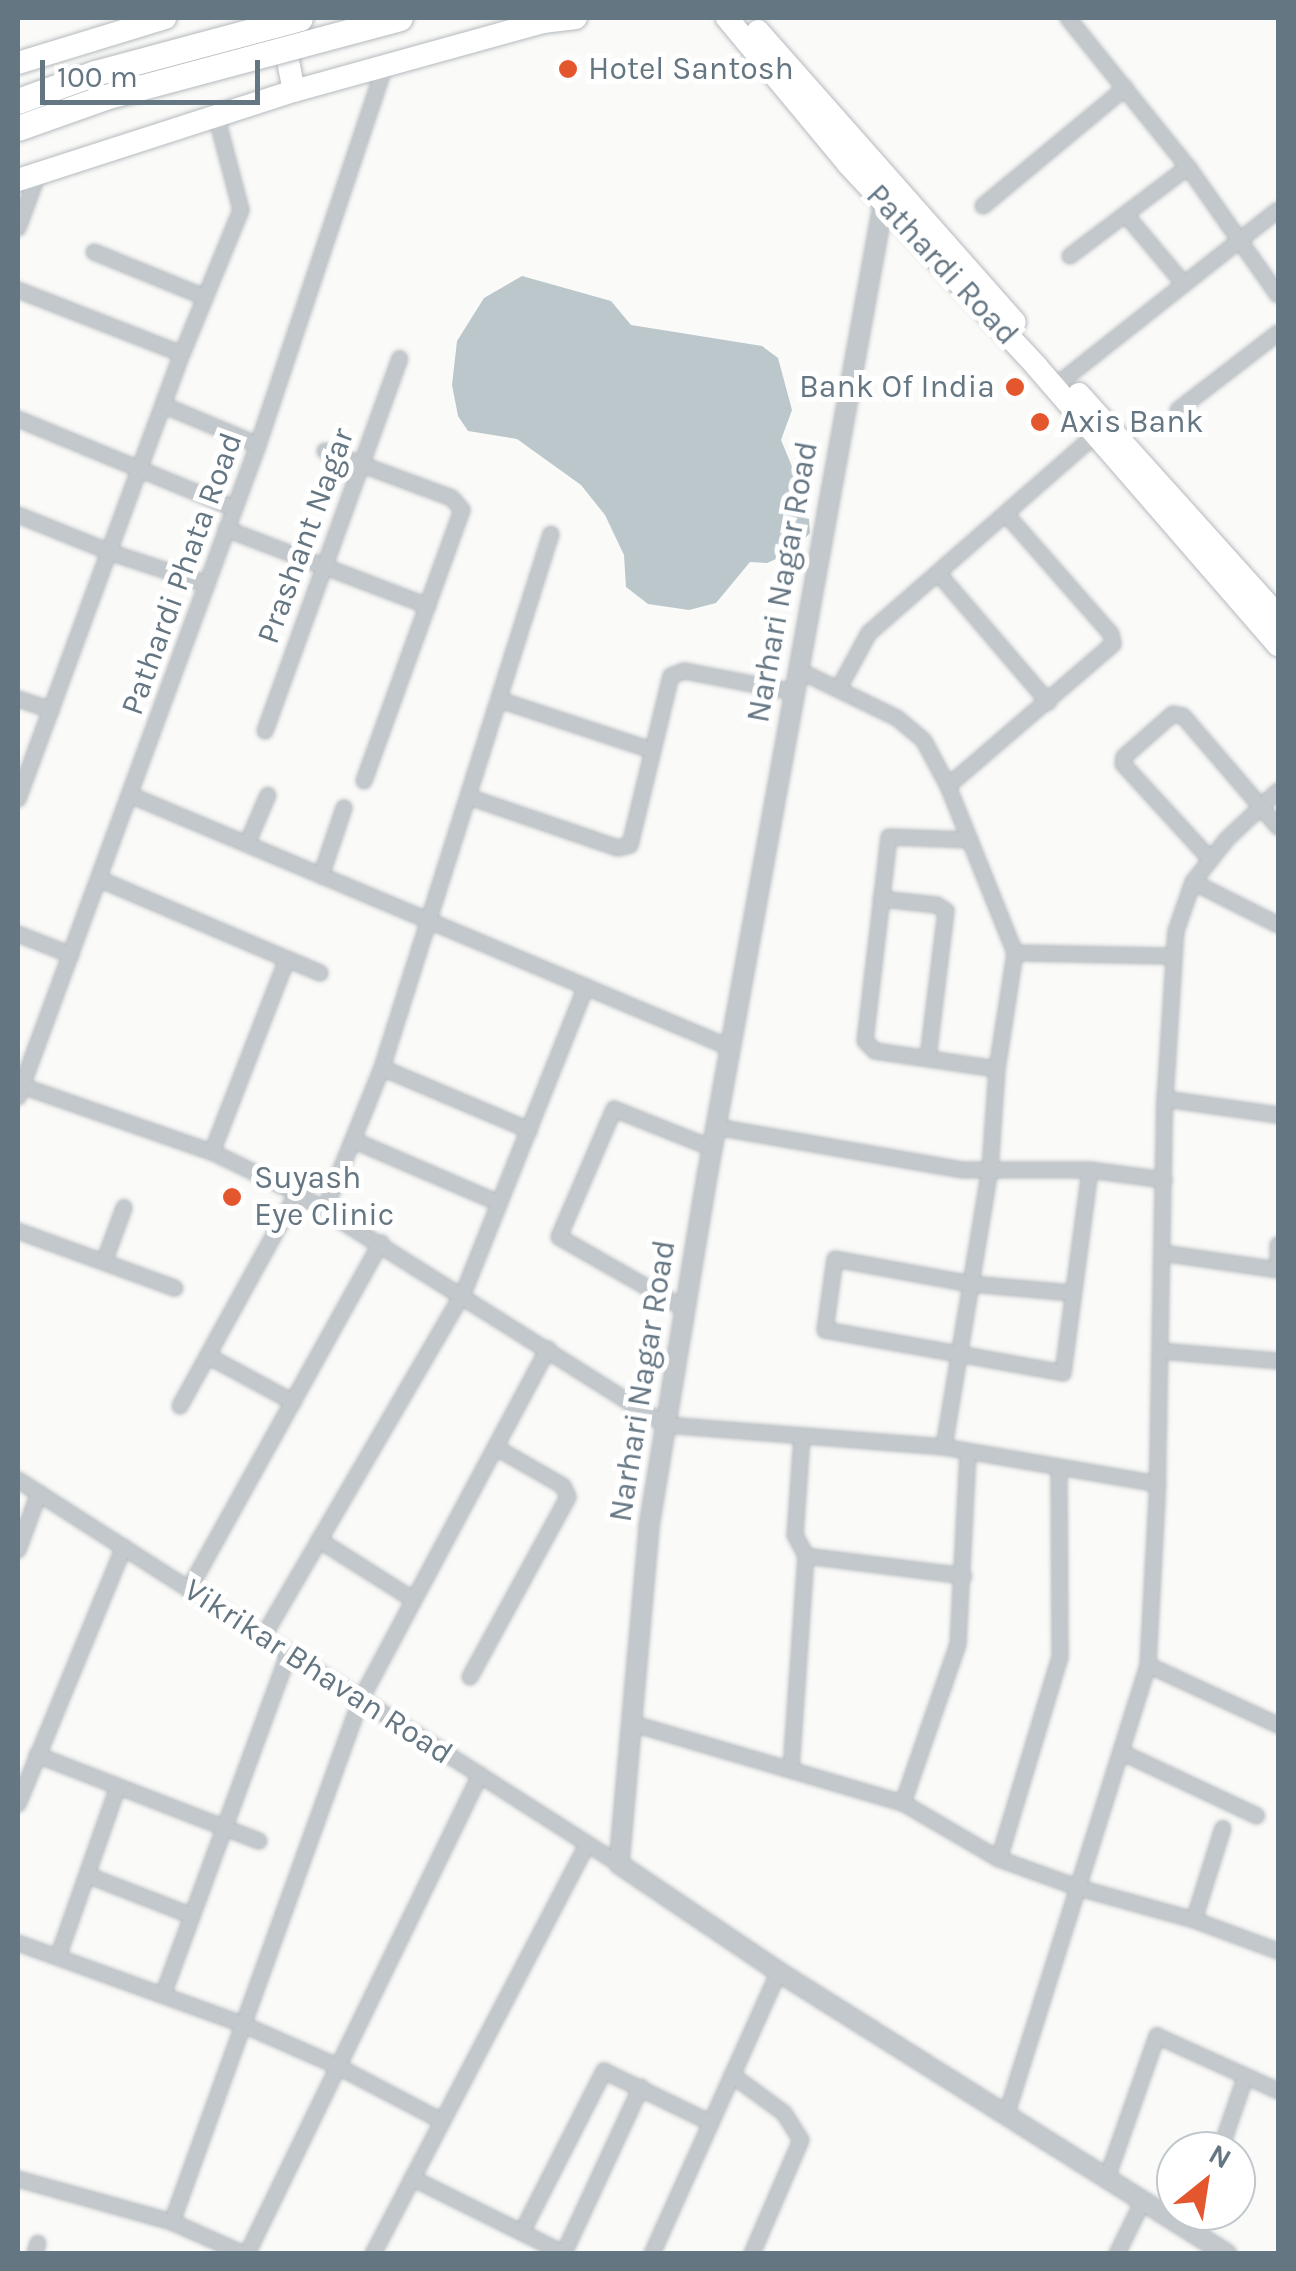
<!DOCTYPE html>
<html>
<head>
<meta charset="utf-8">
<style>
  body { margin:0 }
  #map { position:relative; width:1296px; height:2271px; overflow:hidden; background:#fafaf8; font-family:Karla,sans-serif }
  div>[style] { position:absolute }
  .water>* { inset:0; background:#bbc7cb }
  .roads { filter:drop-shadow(0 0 2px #b5babe) drop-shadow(0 0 2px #b5babe) }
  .minor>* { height:14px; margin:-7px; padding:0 7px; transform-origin:7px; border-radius:7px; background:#c3c8cc }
  .tertiary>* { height:18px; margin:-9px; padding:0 9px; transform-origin:9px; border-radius:9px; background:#c3c8cc }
  .primary>* { height:22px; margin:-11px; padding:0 11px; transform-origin:11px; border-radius:11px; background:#fff }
  .bridges { filter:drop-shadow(0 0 2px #b4b9bd) drop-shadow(0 0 2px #b4b9bd) }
  .motorway-bridge>* { height:25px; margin:-12.5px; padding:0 12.5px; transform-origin:12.5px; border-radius:12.5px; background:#fff }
  .dots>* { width:28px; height:28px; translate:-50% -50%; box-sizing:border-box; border:5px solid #fff; border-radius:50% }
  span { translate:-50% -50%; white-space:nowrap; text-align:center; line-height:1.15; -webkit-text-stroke:10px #fff; paint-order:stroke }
  .poi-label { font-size:32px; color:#657683 }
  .left { translate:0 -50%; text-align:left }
  .right { translate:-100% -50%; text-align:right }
  .street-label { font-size:32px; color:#657683 }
  .frame { position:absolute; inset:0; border:20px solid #657683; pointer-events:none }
  .north { position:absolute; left:1156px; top:2131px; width:100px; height:100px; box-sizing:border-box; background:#fff; border:2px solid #c1c8cd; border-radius:50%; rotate:30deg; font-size:28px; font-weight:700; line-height:40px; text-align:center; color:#657683 }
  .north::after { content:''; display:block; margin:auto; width:35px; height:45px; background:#e4572e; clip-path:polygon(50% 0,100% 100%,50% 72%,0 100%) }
  .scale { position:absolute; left:40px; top:60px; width:220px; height:45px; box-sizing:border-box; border:5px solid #657683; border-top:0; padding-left:12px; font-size:30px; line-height:35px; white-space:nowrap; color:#657683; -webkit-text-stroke:8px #fff; paint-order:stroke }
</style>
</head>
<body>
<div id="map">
  <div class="water">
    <div style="clip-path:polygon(522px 276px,611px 301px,631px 325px,762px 346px,778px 358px,792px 410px,781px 440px,808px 505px,810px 533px,792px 552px,767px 563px,750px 562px,716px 603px,689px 610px,648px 604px,626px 587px,624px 555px,605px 515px,581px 485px,517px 439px,468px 431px,458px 416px,452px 385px,457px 341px,484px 298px)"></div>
  </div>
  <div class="roads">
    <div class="minor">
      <div style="left:1068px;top:18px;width:191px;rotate:51.2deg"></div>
      <div style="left:1188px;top:167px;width:156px;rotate:54.9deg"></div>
      <div style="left:983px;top:206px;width:185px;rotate:-39.7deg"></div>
      <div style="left:1126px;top:215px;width:89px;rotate:50deg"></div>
      <div style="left:18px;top:228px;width:58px;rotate:-69.7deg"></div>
      <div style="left:94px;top:252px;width:120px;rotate:22.1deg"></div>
      <div style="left:1070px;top:256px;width:148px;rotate:-37deg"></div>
      <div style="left:18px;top:290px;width:176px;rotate:21.3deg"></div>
      <div style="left:1054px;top:387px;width:285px;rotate:-38.3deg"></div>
      <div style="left:163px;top:405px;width:103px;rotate:22.8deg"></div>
      <div style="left:1178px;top:410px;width:126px;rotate:-37.6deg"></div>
      <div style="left:18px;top:419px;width:234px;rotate:22.4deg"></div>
      <div style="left:325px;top:451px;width:135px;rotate:20.3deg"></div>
      <div style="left:452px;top:498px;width:16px;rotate:50deg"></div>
      <div style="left:462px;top:510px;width:288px;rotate:109.9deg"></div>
      <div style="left:18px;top:515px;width:101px;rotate:22deg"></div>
      <div style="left:112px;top:553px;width:100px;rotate:18.1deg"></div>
      <div style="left:226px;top:529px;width:216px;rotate:20.9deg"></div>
      <div style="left:938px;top:573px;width:170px;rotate:49.5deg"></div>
      <div style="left:798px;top:670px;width:110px;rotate:25.9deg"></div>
      <div style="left:897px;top:718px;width:35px;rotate:40deg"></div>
      <div style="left:924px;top:741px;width:51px;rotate:61.9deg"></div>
      <div style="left:948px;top:786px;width:180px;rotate:68.1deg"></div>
      <div style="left:1015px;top:953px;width:117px;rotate:98.8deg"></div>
      <div style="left:997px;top:1069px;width:100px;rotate:94deg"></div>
      <div style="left:990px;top:1169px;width:282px;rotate:99.4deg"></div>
      <div style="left:839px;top:688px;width:63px;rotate:-61.4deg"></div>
      <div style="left:869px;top:633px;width:300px;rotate:-41.2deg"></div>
      <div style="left:18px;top:699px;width:35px;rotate:18deg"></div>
      <div style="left:500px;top:700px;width:159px;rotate:18.3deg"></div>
      <div style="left:265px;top:731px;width:396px;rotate:-70.1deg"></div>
      <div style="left:948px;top:786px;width:218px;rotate:-40.7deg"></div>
      <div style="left:1113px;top:644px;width:10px;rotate:-101deg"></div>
      <div style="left:1111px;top:634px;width:159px;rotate:-131.2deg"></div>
      <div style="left:130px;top:795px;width:652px;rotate:22.83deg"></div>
      <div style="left:469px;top:797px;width:157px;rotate:18.9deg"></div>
      <div style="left:618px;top:848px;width:12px;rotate:-14deg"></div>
      <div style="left:630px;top:845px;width:174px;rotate:-76.4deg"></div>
      <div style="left:671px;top:676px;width:14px;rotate:-21deg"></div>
      <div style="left:684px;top:671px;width:112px;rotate:10.8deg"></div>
      <div style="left:18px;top:799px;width:474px;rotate:-69.8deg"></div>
      <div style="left:182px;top:354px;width:156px;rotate:-67.7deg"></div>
      <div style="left:241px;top:210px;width:98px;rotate:-104.7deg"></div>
      <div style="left:970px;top:840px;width:81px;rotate:-177.9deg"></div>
      <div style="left:889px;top:837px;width:205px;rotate:96.7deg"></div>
      <div style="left:865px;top:1041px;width:14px;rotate:45deg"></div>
      <div style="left:875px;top:1051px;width:123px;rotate:8.4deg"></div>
      <div style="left:247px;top:844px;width:53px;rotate:-66.8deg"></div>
      <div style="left:1210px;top:859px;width:129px;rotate:-132.5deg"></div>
      <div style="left:1123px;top:764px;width:7px;rotate:-82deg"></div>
      <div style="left:1124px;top:757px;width:65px;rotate:-41.3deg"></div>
      <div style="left:1173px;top:714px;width:10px;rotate:11deg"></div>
      <div style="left:1183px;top:716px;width:146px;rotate:49.4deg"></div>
      <div style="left:321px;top:876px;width:72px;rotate:-71.3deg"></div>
      <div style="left:99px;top:879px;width:204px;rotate:23.1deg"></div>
      <div style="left:287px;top:959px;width:207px;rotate:111.2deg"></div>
      <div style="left:1193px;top:882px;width:95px;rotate:26.8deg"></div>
      <div style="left:881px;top:899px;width:56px;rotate:6.1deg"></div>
      <div style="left:937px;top:905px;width:11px;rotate:34deg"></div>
      <div style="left:946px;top:911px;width:148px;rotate:97deg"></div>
      <div style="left:18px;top:934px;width:57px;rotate:21.6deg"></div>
      <div style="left:1015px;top:953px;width:157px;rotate:1.1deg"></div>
      <div style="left:287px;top:959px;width:36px;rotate:23deg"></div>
      <div style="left:382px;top:1068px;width:160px;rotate:22.9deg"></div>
      <div style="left:22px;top:1086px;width:201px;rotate:19.2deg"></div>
      <div style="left:212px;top:1152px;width:94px;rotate:25.8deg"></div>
      <div style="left:297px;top:1193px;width:436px;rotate:32.2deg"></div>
      <div style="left:666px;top:1425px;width:279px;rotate:4.5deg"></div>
      <div style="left:944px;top:1447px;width:217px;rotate:9.8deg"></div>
      <div style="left:18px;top:1097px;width:695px;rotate:-69.79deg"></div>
      <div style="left:258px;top:445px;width:400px;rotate:-71.5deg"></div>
      <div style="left:1165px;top:1099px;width:114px;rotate:8.1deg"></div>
      <div style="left:716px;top:1127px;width:251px;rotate:9.9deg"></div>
      <div style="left:963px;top:1170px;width:127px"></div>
      <div style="left:1090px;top:1170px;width:75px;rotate:7.7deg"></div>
      <div style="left:355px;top:1141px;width:157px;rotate:23.3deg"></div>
      <div style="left:325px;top:1209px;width:152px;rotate:-68deg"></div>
      <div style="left:382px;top:1068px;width:560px;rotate:-72.44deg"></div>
      <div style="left:18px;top:1231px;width:167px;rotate:20deg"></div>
      <div style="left:1162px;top:1253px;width:117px;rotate:8.3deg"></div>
      <div style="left:104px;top:1262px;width:58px;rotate:-69.7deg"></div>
      <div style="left:1278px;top:1270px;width:25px;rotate:-90deg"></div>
      <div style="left:1072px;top:1293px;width:101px;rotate:-174.9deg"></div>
      <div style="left:971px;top:1284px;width:138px;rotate:-169.6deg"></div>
      <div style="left:835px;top:1259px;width:72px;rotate:98deg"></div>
      <div style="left:825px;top:1330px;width:242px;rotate:10.2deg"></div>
      <div style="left:1063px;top:1373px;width:205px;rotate:-82.4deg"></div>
      <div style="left:685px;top:1309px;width:145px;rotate:-150.3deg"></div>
      <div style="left:559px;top:1237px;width:139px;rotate:-66.7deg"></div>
      <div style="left:614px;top:1109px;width:105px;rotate:21.7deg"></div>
      <div style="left:1160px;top:1351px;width:118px;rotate:4.8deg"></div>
      <div style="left:208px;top:1356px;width:97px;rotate:28.4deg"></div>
      <div style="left:180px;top:1406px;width:243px;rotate:-61.2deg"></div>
      <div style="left:802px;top:1436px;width:99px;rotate:94deg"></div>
      <div style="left:795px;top:1535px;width:24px;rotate:62deg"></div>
      <div style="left:18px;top:1480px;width:713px;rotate:32.58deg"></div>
      <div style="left:319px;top:1540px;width:112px;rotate:32.3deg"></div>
      <div style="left:18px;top:1550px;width:61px;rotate:-69.8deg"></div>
      <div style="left:189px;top:1589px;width:396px;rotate:-61deg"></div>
      <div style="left:263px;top:1637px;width:397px;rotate:-59.8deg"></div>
      <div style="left:463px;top:1294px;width:331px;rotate:-68.2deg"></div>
      <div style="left:1148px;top:1665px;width:143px;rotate:24.8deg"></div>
      <div style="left:470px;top:1677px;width:205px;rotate:-61.4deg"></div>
      <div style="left:568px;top:1497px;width:12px;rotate:-114deg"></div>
      <div style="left:563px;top:1486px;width:78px;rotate:-150.2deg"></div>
      <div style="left:634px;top:1724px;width:280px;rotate:16.4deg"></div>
      <div style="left:903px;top:1803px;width:111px;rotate:30.3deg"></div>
      <div style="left:999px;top:1859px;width:85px;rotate:19.9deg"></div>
      <div style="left:1079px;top:1888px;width:119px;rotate:15.5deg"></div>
      <div style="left:1194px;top:1920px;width:90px;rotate:20.3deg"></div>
      <div style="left:1121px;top:1752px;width:150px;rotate:25.2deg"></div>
      <div style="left:37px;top:1755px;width:238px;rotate:21.2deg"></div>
      <div style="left:791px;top:1770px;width:215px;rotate:-86deg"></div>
      <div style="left:806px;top:1556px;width:159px;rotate:7.2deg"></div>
      <div style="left:903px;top:1803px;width:168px;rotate:-70.9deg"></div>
      <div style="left:958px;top:1644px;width:192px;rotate:-87deg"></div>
      <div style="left:18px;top:1804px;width:278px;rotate:-67.6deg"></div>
      <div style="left:999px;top:1859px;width:211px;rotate:-73.2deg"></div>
      <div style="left:1060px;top:1657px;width:188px;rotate:-90.3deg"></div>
      <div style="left:87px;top:1875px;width:113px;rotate:21.3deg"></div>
      <div style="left:1194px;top:1920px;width:96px;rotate:-72.5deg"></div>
      <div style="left:18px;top:1943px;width:240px;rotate:19.9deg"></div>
      <div style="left:244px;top:2025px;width:102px;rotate:23.8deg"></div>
      <div style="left:337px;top:2066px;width:116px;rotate:27.7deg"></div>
      <div style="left:58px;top:1957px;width:180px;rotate:-70.6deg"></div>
      <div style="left:163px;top:1995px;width:364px;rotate:-69.8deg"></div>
      <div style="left:732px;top:2075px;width:64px;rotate:36.2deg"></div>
      <div style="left:784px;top:2113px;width:32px;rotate:58deg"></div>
      <div style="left:801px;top:2140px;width:124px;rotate:113.3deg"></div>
      <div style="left:1006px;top:2116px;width:473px;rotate:-72.5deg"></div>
      <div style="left:1148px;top:1665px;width:165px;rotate:-86.9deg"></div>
      <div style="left:1157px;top:1500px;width:401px;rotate:-88.9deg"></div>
      <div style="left:1165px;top:1099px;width:168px;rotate:-86.3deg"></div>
      <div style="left:1176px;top:931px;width:52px;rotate:-70.9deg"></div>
      <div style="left:1193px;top:882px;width:55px;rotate:-51.7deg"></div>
      <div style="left:1227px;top:839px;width:70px;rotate:-43.3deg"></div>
      <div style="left:1220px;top:2151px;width:77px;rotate:-71.1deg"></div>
      <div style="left:412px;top:2178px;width:171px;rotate:26.4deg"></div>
      <div style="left:1107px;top:2178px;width:151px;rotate:-70.6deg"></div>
      <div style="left:1157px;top:2036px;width:133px;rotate:24.4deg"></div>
      <div style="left:18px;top:2179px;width:160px;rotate:15.6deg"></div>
      <div style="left:172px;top:2222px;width:79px;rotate:24deg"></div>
      <div style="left:172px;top:2222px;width:556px;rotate:-70.13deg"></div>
      <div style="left:361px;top:1699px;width:397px;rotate:-61.9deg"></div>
      <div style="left:522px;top:2232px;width:181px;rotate:-63deg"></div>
      <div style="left:604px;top:2071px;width:119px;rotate:25.9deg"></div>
      <div style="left:1193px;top:2232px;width:22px;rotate:-72deg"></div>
      <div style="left:564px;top:2253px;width:183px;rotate:-65.1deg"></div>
      <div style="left:35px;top:2254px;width:11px;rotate:-75deg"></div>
      <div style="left:247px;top:2254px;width:533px;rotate:-64.06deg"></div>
      <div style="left:373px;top:2254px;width:462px;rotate:-62.4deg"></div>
      <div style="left:652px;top:2254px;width:309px;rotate:-65.8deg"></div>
      <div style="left:1117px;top:2254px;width:59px;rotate:-63.9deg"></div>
    </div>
    <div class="tertiary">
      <div style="left:885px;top:194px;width:998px;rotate:100.27deg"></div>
      <div style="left:707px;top:1176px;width:357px;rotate:99.4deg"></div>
      <div style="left:649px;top:1528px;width:337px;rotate:95.1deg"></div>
      <div style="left:619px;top:1864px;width:193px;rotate:34deg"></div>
      <div style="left:779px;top:1972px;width:529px;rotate:32.19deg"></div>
    </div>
    <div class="primary">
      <div style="left:727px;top:18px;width:190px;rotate:50.3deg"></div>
      <div style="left:848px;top:164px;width:277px;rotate:47deg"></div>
      <div style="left:1037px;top:367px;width:368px;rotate:49.1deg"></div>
      <div style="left:282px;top:31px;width:61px;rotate:78.7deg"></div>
      <div style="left:758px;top:31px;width:388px;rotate:48.6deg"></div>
      <div style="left:18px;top:63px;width:154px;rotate:-17deg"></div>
      <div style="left:18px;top:180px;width:290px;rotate:-17.9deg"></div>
      <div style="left:294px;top:91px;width:258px;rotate:-15.5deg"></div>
      <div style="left:543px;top:22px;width:33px;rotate:-7deg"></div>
      <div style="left:1079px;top:394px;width:298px;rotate:48.1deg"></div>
    </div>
  </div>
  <div class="bridges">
    <div class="motorway-bridge">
      <div style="left:18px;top:101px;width:82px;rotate:-20deg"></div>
      <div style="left:95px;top:73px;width:212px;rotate:-15deg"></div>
      <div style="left:18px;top:128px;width:92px;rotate:-19.6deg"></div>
      <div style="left:105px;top:97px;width:305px;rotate:-15deg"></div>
    </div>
  </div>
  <div class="dots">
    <div style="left:568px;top:69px;background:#e4572e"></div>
    <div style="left:1015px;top:387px;background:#e4572e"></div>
    <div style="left:1040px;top:422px;background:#e4572e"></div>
    <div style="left:232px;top:1197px;background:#e4572e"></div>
  </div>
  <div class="poi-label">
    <span class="left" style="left:588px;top:69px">Hotel Santosh</span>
    <span class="right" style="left:995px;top:387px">Bank Of India</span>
    <span class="left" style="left:1060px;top:422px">Axis Bank</span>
    <span class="left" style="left:254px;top:1197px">Suyash<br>Eye Clinic</span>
  </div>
  <div class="street-label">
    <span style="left:942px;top:265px;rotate:47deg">Pathardi Road</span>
    <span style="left:306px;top:536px;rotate:-70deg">Prashant Nagar</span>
    <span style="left:182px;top:574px;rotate:-70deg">Pathardi Phata Road</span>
    <span style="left:783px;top:582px;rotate:-80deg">Narhari Nagar Road</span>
    <span style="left:643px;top:1381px;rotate:-81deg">Narhari Nagar Road</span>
    <span style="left:318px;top:1672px;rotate:33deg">Vikrikar Bhavan Road</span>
  </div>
  <div class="frame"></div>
  <div class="north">N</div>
  <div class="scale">100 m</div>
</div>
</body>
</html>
